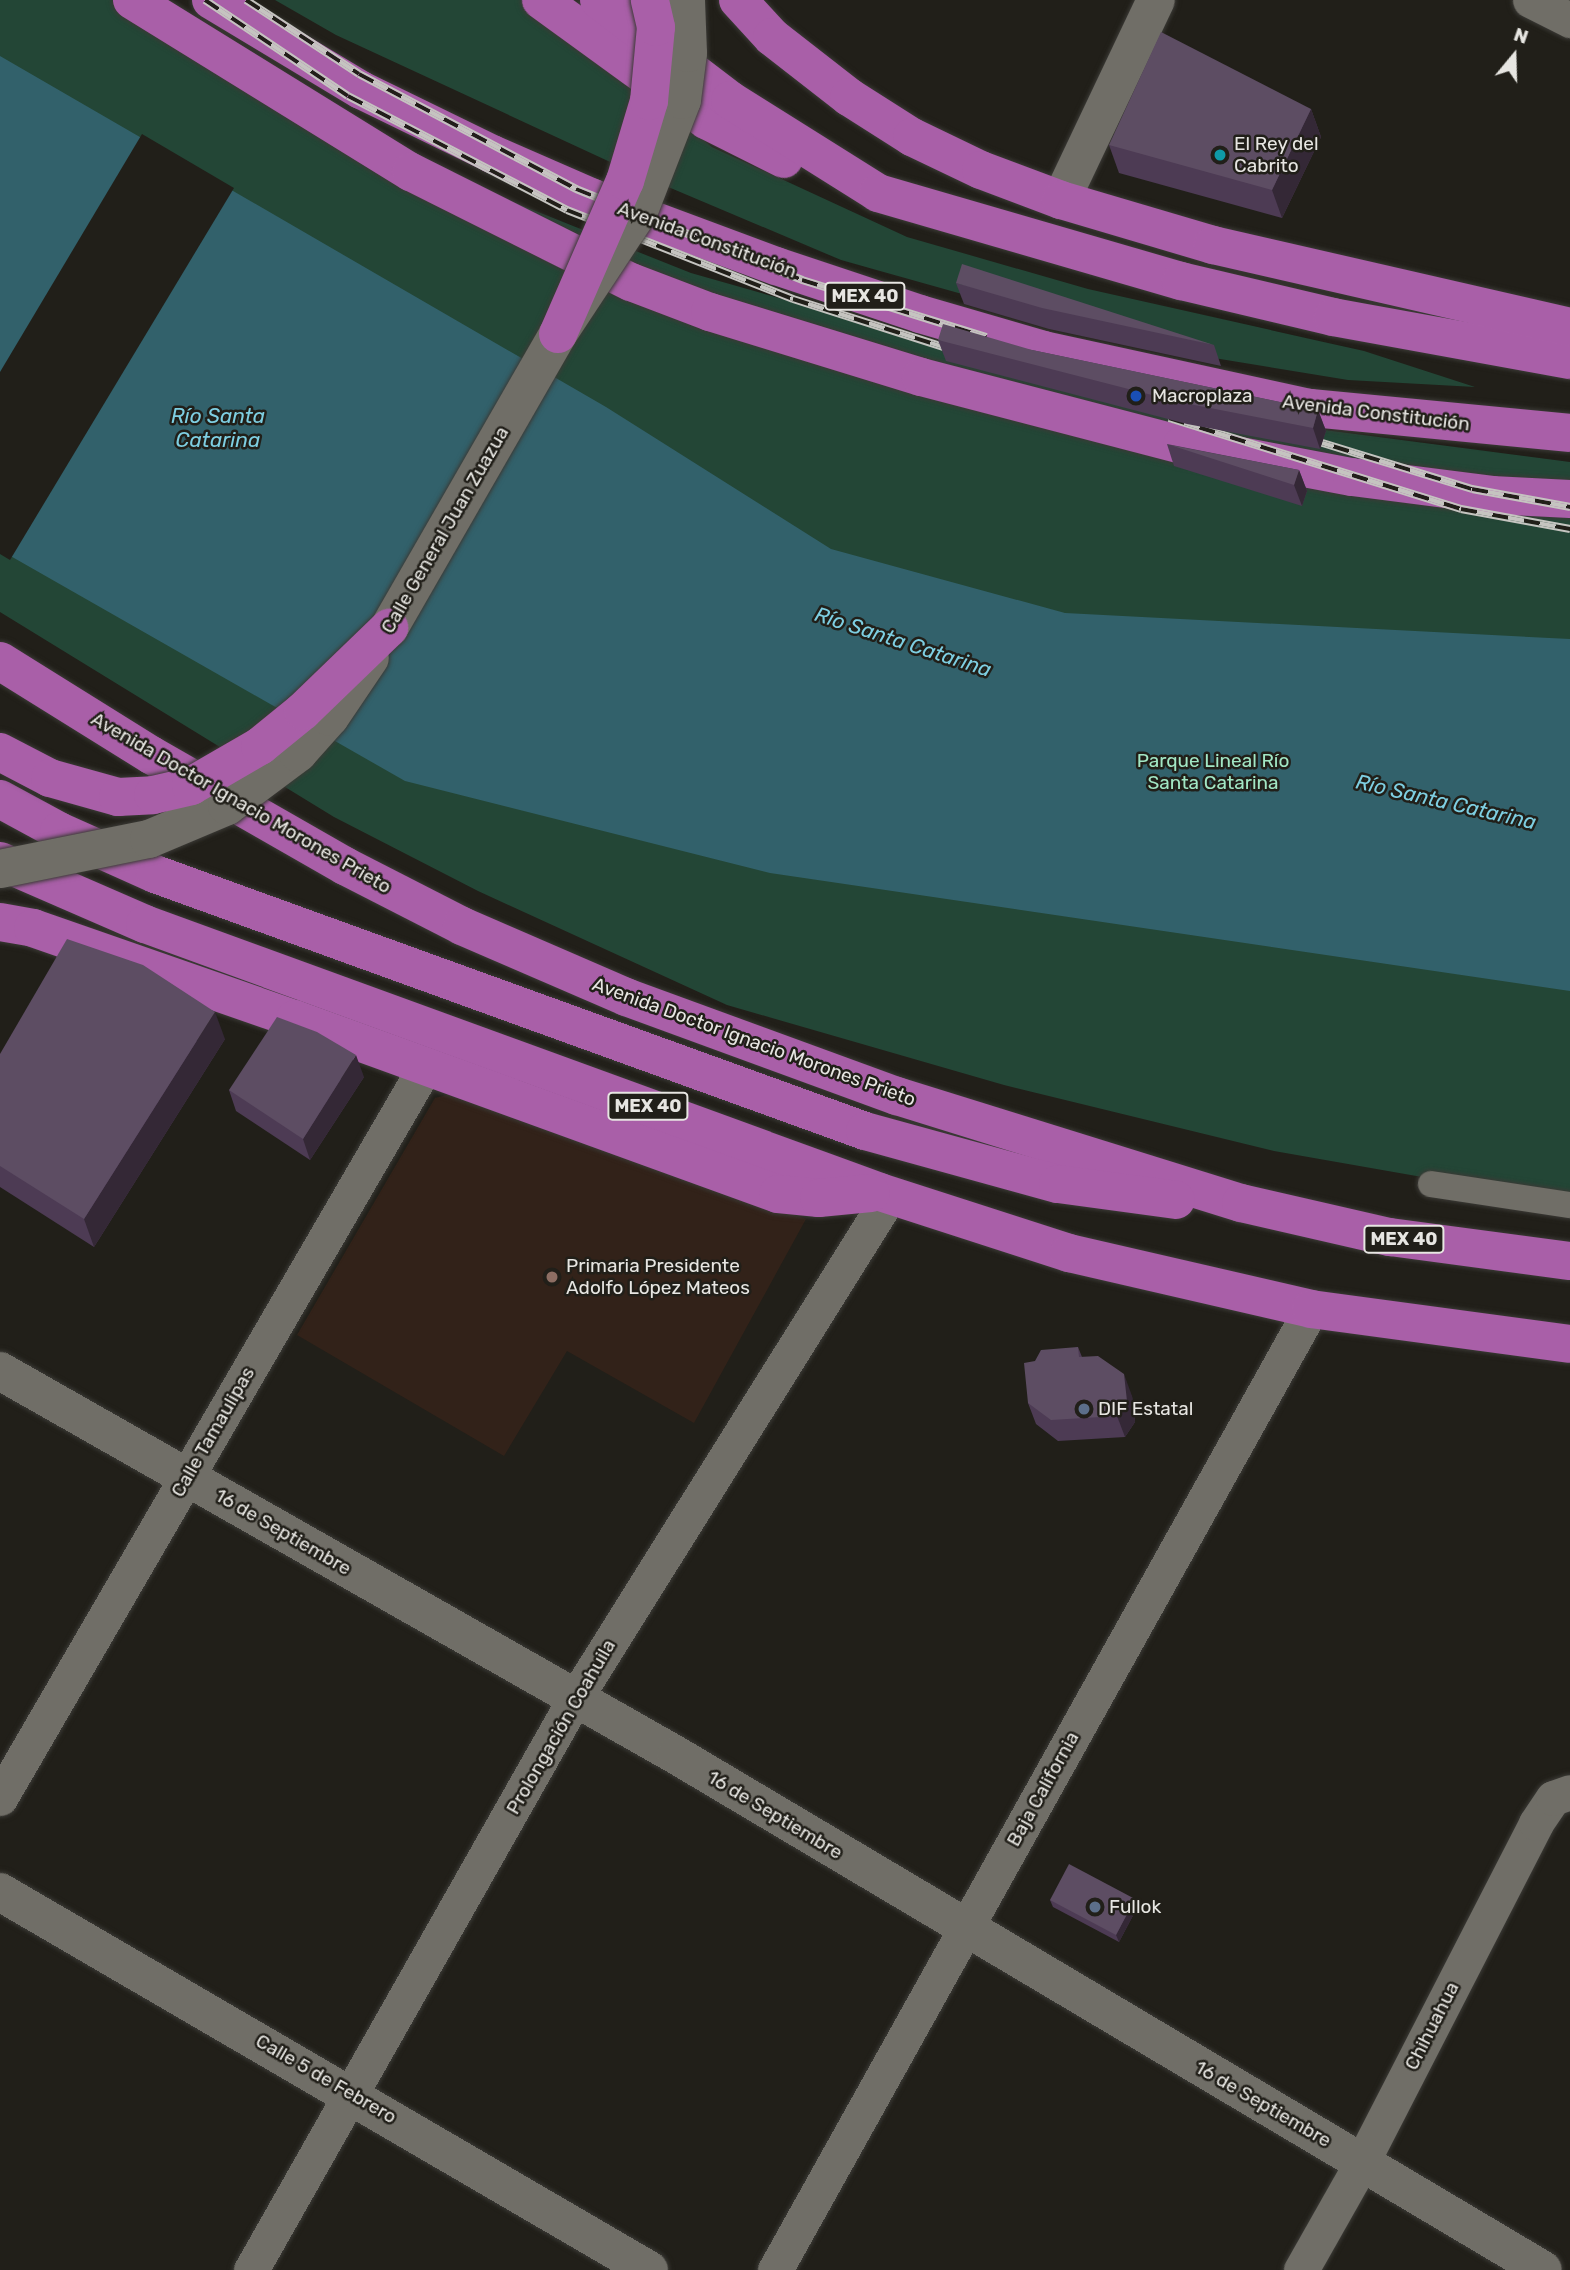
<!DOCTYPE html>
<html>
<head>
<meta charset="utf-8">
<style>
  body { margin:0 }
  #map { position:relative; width:1570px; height:2270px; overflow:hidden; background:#211f19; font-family:Rubik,sans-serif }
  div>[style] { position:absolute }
  .education>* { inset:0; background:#322219 }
  .green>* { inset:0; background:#234636 }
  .water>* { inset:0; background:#32616b }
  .pier>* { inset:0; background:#211f19 }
  .roads { filter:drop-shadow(0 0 2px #3b3a36) drop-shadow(0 0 2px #3b3a36) }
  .pedestrian>* { height:26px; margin:-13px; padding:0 13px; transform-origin:13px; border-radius:13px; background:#706e67 }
  .minor>* { height:35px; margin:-17.5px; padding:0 17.5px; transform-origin:17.5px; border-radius:17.5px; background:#706e67 }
  .tertiary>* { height:38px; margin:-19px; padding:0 19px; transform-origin:19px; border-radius:19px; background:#706e67 }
  .trunk>* { height:38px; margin:-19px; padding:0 19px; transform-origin:19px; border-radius:19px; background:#a95fa8 }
  .rail>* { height:8px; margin-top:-4px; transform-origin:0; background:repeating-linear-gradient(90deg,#211f19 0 16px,#c5c4c0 0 32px); box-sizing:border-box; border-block:2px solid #c5c4c0 }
  .bridges { filter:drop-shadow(0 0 2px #3b3a36) drop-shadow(0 0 2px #3b3a36) }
  .tertiary-bridge>* { height:38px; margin:-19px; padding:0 19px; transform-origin:19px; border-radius:19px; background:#706e67 }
  .secondary-bridge>* { height:38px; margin:-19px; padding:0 19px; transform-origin:19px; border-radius:19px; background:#706e67 }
  .trunk-bridge>* { height:38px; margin:-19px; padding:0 19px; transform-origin:19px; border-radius:19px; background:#a95fa8 }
  .wall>* { inset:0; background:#4d3b54 }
  .shaded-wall>* { inset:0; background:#342836 }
  .building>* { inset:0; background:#5d4d63 }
  .dots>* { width:19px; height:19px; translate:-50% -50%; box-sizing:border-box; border:4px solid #211f19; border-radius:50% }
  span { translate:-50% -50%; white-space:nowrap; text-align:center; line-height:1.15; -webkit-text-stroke:5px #211f19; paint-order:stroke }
  .shield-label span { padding:2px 5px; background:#211f19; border:2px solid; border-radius:5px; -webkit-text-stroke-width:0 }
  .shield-label { font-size:18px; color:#e7e6e2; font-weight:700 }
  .poi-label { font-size:19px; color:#e7e6e2 }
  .left { translate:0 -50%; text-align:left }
  .street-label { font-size:19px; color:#e7e6e2 }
  .park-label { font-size:19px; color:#a2e7c5 }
  .water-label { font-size:21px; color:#7ecfe2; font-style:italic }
  .north { position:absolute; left:1479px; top:21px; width:70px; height:70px; -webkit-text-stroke:5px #211f19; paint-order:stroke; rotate:19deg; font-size:19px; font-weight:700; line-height:28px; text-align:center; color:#e7e6e2 }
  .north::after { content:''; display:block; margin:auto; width:24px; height:32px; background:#e7e6e2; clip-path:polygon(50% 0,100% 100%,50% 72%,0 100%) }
</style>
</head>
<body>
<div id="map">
  <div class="education">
    <div style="clip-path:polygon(454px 1093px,806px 1219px,694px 1423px,567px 1351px,504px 1456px,297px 1335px,435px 1098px)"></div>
  </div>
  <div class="green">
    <div style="clip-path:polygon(0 0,137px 0,450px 177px,691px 273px,1056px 377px,1302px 427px,1570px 462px,1570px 1203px,1274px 1151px,1004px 1085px,727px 1005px,478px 891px,334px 817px,0 612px)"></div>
    <div style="clip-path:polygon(275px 0,530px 0,712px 147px,907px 237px,1088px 289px,1364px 351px,1475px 387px,1348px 380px,1208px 357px,1054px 320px,841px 260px,621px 167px,336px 35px)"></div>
  </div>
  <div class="water">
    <div style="clip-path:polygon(0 56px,606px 407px,831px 549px,1065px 613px,1570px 639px,1570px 991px,770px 873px,405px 781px,0 550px)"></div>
  </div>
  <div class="pier">
    <div style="clip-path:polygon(142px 134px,234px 188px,10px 560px,0 554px,0 372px)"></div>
  </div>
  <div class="roads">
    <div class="pedestrian">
      <div style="left:1431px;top:1184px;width:141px;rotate:8.6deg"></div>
    </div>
    <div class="minor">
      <div style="left:1530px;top:0;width:45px;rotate:26.6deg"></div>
      <div style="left:0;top:1798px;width:846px;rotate:-59.83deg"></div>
      <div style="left:251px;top:2270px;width:655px;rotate:-60.46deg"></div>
      <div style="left:574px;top:1700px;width:596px;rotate:-57.96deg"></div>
      <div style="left:775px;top:2270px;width:1100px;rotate:-60.85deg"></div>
      <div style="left:1301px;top:2270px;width:124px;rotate:-60.5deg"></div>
      <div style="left:1362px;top:2162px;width:381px;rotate:-62.8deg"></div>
      <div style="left:1536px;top:1823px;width:30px;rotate:-56deg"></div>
      <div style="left:1553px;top:1798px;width:18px;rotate:-19deg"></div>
    </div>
    <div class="tertiary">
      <div style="left:1061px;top:200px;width:221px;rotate:-64.6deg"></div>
      <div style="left:0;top:1371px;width:777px;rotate:29.6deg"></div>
      <div style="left:676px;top:1755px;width:1008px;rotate:30.71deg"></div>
      <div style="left:0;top:1892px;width:751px;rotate:30.22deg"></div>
    </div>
    <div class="trunk">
      <div style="left:132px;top:0;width:328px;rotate:31.7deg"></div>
      <div style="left:411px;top:172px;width:246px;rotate:26.6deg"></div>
      <div style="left:631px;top:282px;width:85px;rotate:20.8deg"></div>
      <div style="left:710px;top:312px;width:221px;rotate:17.1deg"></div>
      <div style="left:921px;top:377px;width:270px;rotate:14.6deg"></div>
      <div style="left:1182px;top:445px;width:173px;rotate:10.7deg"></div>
      <div style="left:1352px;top:477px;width:141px;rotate:7.3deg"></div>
      <div style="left:1492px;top:495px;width:78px;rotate:2.9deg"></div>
      <div style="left:211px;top:0;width:175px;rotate:31deg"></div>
      <div style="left:361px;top:90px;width:146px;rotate:26deg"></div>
      <div style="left:492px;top:154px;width:110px;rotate:23.5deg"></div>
      <div style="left:593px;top:198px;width:195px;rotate:20.4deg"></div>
      <div style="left:776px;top:266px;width:152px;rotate:18.4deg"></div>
      <div style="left:920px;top:314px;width:129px;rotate:16.2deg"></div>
      <div style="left:1044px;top:350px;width:273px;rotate:12.3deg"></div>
      <div style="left:1311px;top:408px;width:260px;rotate:5.5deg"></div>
      <div style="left:541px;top:0;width:204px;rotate:36deg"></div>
      <div style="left:706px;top:120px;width:87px;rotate:26.6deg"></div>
      <div style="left:599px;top:0;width:165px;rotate:37.4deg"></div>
      <div style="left:730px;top:100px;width:175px;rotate:32.1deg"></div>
      <div style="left:878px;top:193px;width:316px;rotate:16.2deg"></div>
      <div style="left:1181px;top:281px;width:156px;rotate:13.3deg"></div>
      <div style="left:1333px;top:317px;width:241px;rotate:10.3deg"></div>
      <div style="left:738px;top:0;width:50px;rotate:47.4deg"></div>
      <div style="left:772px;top:37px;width:98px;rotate:37.9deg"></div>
      <div style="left:849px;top:97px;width:75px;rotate:32.4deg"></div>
      <div style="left:912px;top:137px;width:76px;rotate:25.6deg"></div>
      <div style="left:981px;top:170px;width:85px;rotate:20.6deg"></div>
      <div style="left:1061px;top:200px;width:159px;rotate:16.5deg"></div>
      <div style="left:1213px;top:245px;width:366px;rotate:12.9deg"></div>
      <div style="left:0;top:661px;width:178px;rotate:31.9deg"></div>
      <div style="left:151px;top:755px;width:224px;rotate:29.8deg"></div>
      <div style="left:345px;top:866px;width:131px;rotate:27.1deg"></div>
      <div style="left:462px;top:926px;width:179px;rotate:23.4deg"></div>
      <div style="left:626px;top:997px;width:289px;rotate:20.1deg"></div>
      <div style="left:897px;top:1096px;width:360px;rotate:17.3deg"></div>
      <div style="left:1241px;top:1203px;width:153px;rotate:12.9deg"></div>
      <div style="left:1390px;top:1237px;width:182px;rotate:7.6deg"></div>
      <div style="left:0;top:799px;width:67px;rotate:28.5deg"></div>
      <div style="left:59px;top:831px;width:105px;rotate:24.1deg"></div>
      <div style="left:155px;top:874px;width:755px;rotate:19.9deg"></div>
      <div style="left:865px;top:1131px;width:200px;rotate:15.4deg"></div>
      <div style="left:1058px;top:1184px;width:119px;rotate:7.7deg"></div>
      <div style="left:0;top:861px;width:158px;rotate:23.5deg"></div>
      <div style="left:145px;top:924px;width:782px;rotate:20.03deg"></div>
      <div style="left:880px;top:1192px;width:199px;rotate:17.9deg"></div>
      <div style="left:1069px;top:1253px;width:248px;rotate:13deg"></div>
      <div style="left:1311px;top:1309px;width:261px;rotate:7.7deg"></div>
      <div style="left:0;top:922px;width:34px;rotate:10deg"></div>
      <div style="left:33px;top:928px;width:277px;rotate:19.2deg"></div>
      <div style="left:295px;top:1019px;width:514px;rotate:19.92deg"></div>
      <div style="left:778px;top:1194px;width:41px;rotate:5.6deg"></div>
      <div style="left:819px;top:1198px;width:52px;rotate:-5.5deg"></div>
    </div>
  </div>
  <div class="rail">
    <div style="left:205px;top:0;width:172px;rotate:33.9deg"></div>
    <div style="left:348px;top:96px;width:247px;rotate:27.5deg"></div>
    <div style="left:567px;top:210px;width:243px;rotate:21.5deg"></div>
    <div style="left:793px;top:299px;width:174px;rotate:17.7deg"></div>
    <div style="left:246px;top:0;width:135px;rotate:33.2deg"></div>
    <div style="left:359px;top:74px;width:246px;rotate:27.9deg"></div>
    <div style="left:576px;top:189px;width:244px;rotate:21.9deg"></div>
    <div style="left:802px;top:280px;width:193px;rotate:17.2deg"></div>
    <div style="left:1169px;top:418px;width:306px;rotate:17.3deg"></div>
    <div style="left:1461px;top:509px;width:111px;rotate:10.4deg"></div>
    <div style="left:1303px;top:437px;width:177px;rotate:17.1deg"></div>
    <div style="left:1472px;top:489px;width:100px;rotate:10.4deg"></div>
  </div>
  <div class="bridges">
    <div class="tertiary-bridge">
      <div style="left:0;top:869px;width:152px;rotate:-11.4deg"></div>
      <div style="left:149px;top:839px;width:85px;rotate:-22.9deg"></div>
      <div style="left:227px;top:806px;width:89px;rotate:-36.7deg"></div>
      <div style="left:298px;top:753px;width:48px;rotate:-48.4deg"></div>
      <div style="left:330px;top:717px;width:71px;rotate:-55.9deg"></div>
    </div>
    <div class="secondary-bridge">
      <div style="left:389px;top:628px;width:339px;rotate:-60.1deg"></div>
      <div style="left:558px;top:334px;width:147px;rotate:-56.6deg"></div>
      <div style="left:639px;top:211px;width:119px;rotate:-68.8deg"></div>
      <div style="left:682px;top:100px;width:47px;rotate:-82.7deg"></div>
      <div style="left:688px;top:53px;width:53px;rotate:-92.2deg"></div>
    </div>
    <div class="trunk-bridge">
      <div style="left:558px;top:334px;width:167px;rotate:-66.4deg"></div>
      <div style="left:625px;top:181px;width:84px;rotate:-73.3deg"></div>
      <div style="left:649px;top:101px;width:74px;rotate:-84.6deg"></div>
      <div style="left:656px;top:27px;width:28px;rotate:-103deg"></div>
      <div style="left:0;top:752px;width:56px;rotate:27.5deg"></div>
      <div style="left:50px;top:778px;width:71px;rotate:15.6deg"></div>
      <div style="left:118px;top:797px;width:35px;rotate:-3deg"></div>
      <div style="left:153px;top:795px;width:39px;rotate:-13deg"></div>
      <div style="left:191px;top:786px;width:80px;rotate:-30.1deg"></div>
      <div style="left:260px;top:746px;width:55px;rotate:-39.1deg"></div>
      <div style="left:303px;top:711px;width:120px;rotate:-44deg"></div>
    </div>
  </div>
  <div class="wall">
    <div style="clip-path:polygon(1311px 109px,1321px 137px,1282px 218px,1119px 173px,1109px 145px)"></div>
    <div style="clip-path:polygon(956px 283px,1214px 345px,1221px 366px,1049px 329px,964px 304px)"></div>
    <div style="clip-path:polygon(938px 340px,1032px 350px,1318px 410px,1326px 431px,1320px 449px,1187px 424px,946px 361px)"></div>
    <div style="clip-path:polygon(1167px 444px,1299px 470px,1307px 491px,1302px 506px,1174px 466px)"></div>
    <div style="clip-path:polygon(225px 1039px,94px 1247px,0 1187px,0 1054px)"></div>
    <div style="clip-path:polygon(364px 1077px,310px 1160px,236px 1111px,229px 1090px)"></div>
    <div style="clip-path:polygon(1078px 1347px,1082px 1357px,1132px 1396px,1135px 1422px,1125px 1437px,1058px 1441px,1036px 1424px,1028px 1403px,1035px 1361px)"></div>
    <div style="clip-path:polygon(1135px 1899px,1138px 1906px,1119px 1942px,1053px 1907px,1050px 1900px)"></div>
  </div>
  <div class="shaded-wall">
    <div style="clip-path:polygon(1311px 109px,1321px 137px,1282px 218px,1272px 190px)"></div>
    <div style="clip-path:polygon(1318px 410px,1326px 431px,1320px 449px,1313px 428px)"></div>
    <div style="clip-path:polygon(1299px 470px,1307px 491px,1302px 506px,1294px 485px)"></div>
    <div style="clip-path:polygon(215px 1012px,225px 1039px,94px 1247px,84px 1219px)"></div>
    <div style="clip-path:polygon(356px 1055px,364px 1077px,310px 1160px,303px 1139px)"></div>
    <div style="clip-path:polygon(1124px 1374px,1132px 1396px,1135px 1422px,1125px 1437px,1117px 1416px)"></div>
    <div style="clip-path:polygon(1135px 1899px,1138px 1906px,1119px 1942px,1116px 1935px)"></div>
  </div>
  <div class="building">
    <div style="clip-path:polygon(1161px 32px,1311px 109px,1272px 190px,1109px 145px)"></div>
    <div style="clip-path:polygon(962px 264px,1214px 345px,1042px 308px,956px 283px)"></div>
    <div style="clip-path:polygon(943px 324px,1032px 350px,1318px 410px,1313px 428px,1179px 402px,938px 340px)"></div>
    <div style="clip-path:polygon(1167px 444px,1170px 445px,1299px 470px,1294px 485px)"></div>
    <div style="clip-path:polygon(67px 939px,143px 965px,215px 1012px,84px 1219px,0 1166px,0 1054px)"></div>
    <div style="clip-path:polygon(277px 1017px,317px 1032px,356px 1055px,303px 1139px,229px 1090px)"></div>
    <div style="clip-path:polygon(1078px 1347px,1079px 1357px,1098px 1356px,1124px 1374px,1127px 1401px,1117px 1416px,1051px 1420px,1028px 1403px,1024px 1363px,1035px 1361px,1041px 1350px)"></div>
    <div style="clip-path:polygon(1069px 1864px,1135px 1899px,1116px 1935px,1050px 1900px)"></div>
  </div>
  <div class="dots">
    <div style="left:1220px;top:155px;background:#0f9aa8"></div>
    <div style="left:1136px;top:396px;background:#1a4fb4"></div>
    <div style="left:552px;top:1277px;background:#8d6e63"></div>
    <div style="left:1084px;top:1409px;background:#5c6f8a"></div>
    <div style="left:1095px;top:1907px;background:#5c6f8a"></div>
  </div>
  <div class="shield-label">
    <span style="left:865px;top:296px">MEX 40</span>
    <span style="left:648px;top:1106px">MEX 40</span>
    <span style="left:1404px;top:1239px">MEX 40</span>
  </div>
  <div class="poi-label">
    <span class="left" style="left:1234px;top:155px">El Rey del<br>Cabrito</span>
    <span class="left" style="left:1152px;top:396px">Macroplaza</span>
    <span class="left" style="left:566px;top:1277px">Primaria Presidente<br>Adolfo López Mateos</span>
    <span class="left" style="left:1098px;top:1409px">DIF Estatal</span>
    <span class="left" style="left:1109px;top:1907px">Fullok</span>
  </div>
  <div class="street-label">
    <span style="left:707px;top:240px;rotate:20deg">Avenida Constitución</span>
    <span style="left:1376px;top:413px;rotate:7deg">Avenida Constitución</span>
    <span style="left:445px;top:530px;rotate:-60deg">Calle General Juan Zuazua</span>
    <span style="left:241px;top:803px;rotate:30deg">Avenida Doctor Ignacio Morones Prieto</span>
    <span style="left:754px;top:1042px;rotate:20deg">Avenida Doctor Ignacio Morones Prieto</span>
    <span style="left:213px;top:1432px;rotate:-60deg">Calle Tamaulipas</span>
    <span style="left:283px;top:1532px;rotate:30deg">16 de Septiembre</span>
    <span style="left:561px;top:1727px;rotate:-60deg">Prolongación Coahuila</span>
    <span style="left:1043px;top:1789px;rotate:-61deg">Baja California</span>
    <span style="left:775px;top:1815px;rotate:31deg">16 de Septiembre</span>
    <span style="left:1432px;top:2026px;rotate:-63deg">Chihuahua</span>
    <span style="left:326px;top:2079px;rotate:30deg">Calle 5 de Febrero</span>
    <span style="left:1263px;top:2104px;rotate:30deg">16 de Septiembre</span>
  </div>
  <div class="park-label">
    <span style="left:1213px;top:772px">Parque Lineal Río<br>Santa Catarina</span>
  </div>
  <div class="water-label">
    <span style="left:218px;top:428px">Río Santa<br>Catarina</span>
    <span style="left:903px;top:642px;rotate:18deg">Río Santa Catarina</span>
    <span style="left:1446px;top:802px;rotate:13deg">Río Santa Catarina</span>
  </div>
  <div class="north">N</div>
</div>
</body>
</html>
